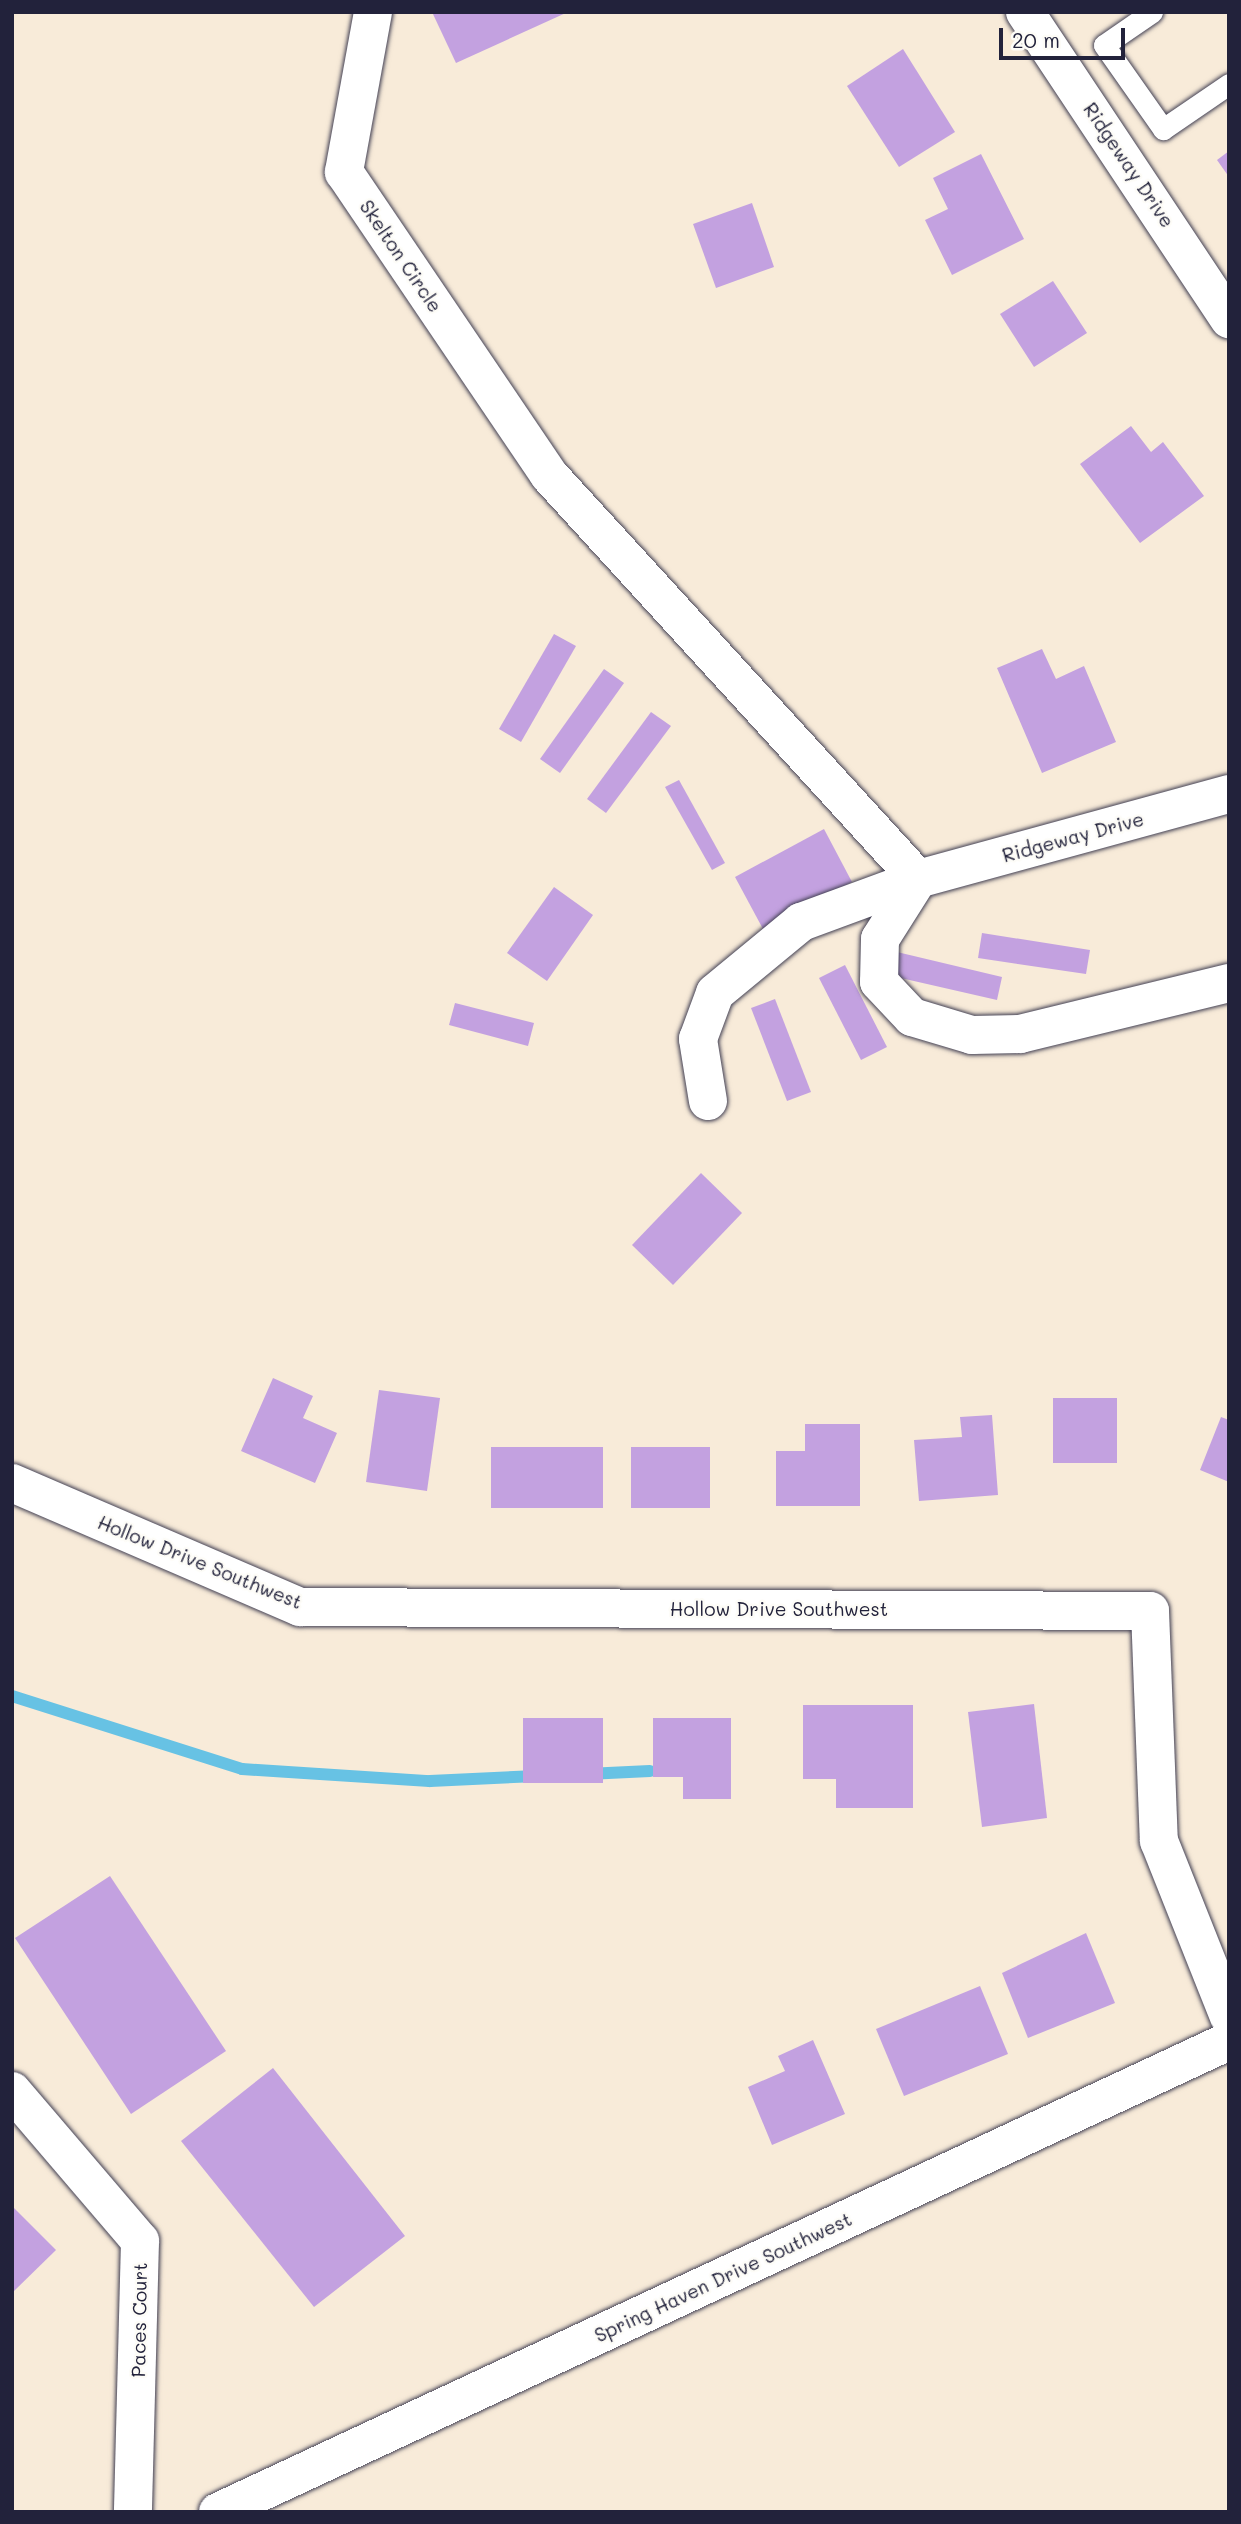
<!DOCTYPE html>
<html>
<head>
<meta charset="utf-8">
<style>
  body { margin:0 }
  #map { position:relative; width:1241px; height:2524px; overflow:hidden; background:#f8ebd9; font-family:Mali,sans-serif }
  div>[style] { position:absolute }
  .stream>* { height:12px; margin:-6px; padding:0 6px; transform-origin:6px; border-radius:6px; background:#67c2e4 }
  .building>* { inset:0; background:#c3a1e0 }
  .roads { filter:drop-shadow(0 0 2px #424053) drop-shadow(0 0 2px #424053) }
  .service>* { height:21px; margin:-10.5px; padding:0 10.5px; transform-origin:10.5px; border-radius:10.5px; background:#fff }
  .minor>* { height:38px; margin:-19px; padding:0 19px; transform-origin:19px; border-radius:19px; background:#fff }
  span { translate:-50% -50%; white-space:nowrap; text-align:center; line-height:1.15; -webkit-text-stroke:5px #fdfcf7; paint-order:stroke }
  .street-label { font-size:19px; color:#22223b }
  .frame { position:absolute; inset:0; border:14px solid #22223b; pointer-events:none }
  .scale { position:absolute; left:999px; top:28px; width:126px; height:32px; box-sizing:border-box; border:4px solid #22223b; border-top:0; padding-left:9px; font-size:21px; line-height:24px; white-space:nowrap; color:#22223b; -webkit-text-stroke:5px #fdfcf7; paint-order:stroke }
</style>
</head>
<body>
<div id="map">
  <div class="stream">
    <div style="left:12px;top:1696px;width:241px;rotate:17.6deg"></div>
    <div style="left:242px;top:1769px;width:188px;rotate:3.7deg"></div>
    <div style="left:430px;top:1781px;width:107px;rotate:-2.7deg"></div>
    <div style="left:587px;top:1774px;width:63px;rotate:-2.7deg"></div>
  </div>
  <div class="building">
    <div style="clip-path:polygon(432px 12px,568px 12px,456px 63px)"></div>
    <div style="clip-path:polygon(903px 49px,955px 132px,899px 167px,847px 86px)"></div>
    <div style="clip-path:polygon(1229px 151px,1229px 177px,1217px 160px)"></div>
    <div style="clip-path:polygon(981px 154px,1024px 239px,952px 275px,925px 220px,948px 209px,933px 178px)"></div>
    <div style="clip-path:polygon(752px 203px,774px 267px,716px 288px,693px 224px)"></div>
    <div style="clip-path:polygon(1053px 281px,1087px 333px,1034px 367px,1000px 314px)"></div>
    <div style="clip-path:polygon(1131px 426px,1151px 452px,1163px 442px,1204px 496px,1140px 543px,1080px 464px)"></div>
    <div style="clip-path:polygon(554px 634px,576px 646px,521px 742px,499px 729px)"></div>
    <div style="clip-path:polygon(1042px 649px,1056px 679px,1084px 666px,1116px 742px,1042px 773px,997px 668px)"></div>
    <div style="clip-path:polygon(604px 669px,624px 683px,560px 773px,540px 759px)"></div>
    <div style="clip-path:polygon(651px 712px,671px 726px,606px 813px,587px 799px)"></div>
    <div style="clip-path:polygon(679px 780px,725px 863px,712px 870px,665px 787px)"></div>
    <div style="clip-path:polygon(824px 829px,852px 882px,763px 929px,735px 877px)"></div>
    <div style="clip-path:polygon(554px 887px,593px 915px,547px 981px,507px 953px)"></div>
    <div style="clip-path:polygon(982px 933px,1090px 950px,1086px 974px,978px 958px)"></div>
    <div style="clip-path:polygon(897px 952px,1002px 977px,997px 1000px,892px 976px)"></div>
    <div style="clip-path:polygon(845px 965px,887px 1047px,861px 1060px,819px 978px)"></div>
    <div style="clip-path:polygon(775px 999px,811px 1092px,787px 1101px,751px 1008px)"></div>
    <div style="clip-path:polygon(455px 1003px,534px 1023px,528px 1046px,449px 1025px)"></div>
    <div style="clip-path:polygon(701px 1173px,742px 1213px,673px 1285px,632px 1245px)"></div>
    <div style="clip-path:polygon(273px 1378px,313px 1396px,303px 1418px,337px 1433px,315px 1483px,241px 1451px)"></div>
    <div style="clip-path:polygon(379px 1390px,440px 1398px,427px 1491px,366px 1482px)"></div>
    <div style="clip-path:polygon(1053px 1398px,1117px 1398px,1117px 1463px,1053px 1463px)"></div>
    <div style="clip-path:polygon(992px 1415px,998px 1495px,919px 1501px,914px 1440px,962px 1437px,960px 1417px)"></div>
    <div style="clip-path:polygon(1221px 1417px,1229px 1420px,1229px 1482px,1200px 1470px)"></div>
    <div style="clip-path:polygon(805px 1424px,860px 1424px,860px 1506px,776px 1506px,776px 1451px,805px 1451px)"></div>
    <div style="clip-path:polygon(491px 1447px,603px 1447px,603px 1508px,491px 1508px)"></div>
    <div style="clip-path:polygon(631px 1447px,710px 1447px,710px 1508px,631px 1508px)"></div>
    <div style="clip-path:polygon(1034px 1704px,1047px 1818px,982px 1827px,968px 1712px)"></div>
    <div style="clip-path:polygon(803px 1705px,913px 1705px,913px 1808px,836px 1808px,836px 1779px,803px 1779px)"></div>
    <div style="clip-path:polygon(523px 1718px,603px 1718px,603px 1783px,523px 1783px)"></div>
    <div style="clip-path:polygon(653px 1718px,731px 1718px,731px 1799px,683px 1799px,683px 1777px,653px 1777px)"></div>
    <div style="clip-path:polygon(110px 1876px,226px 2051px,131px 2114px,15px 1938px)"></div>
    <div style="clip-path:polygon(1086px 1933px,1115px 2003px,1028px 2038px,1002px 1973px)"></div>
    <div style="clip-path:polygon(980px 1986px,1008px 2054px,904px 2096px,876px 2029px)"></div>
    <div style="clip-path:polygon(813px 2040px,845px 2114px,772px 2145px,748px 2087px,785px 2071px,778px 2056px)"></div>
    <div style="clip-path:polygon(273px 2068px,405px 2236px,314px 2307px,181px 2141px)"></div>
    <div style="clip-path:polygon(12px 2206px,56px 2250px,12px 2293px)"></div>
  </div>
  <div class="roads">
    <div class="service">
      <div style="left:1152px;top:12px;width:58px;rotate:145.5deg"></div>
      <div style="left:1104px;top:45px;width:103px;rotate:54.9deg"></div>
      <div style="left:1163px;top:129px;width:80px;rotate:-34.3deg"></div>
    </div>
    <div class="minor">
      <div style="left:373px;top:12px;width:163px;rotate:100.3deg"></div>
      <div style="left:344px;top:172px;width:366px;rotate:55.9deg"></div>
      <div style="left:549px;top:475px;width:547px;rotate:47.59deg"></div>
      <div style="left:1025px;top:12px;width:369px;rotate:56.4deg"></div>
      <div style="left:918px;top:879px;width:71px;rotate:122.3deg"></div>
      <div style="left:880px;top:939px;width:43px;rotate:91.3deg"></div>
      <div style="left:879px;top:982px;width:48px;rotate:46.7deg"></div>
      <div style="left:912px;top:1017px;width:63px;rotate:16.7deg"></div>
      <div style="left:972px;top:1035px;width:48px;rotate:-1.2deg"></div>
      <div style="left:1020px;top:1034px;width:215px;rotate:-13.7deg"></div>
      <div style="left:708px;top:1101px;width:63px;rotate:-99.2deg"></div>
      <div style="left:698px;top:1039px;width:49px;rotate:-69.7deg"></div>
      <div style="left:715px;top:993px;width:112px;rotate:-39.5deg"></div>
      <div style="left:801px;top:922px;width:125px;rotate:-20.2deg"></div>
      <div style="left:918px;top:879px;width:322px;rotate:-15.3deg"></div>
      <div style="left:12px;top:1483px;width:314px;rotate:23.3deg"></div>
      <div style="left:300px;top:1607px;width:850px;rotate:0.27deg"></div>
      <div style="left:1150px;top:1611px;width:230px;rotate:87.8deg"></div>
      <div style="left:1159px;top:1841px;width:189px;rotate:68.3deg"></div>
      <div style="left:12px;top:2091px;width:197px;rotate:49.5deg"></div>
      <div style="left:140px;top:2241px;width:271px;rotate:91.5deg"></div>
      <div style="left:218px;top:2512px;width:1115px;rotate:-24.98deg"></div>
    </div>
  </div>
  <div class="street-label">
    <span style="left:1129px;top:165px;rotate:56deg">Ridgeway Drive</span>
    <span style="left:401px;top:256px;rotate:56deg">Skelton Circle</span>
    <span style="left:1073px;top:837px;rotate:-15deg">Ridgeway Drive</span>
    <span style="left:200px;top:1562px;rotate:22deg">Hollow Drive Southwest</span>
    <span style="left:779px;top:1609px">Hollow Drive Southwest</span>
    <span style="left:723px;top:2277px;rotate:-25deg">Spring Haven Drive Southwest</span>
    <span style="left:139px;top:2320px;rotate:-89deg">Paces Court</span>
  </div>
  <div class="frame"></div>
  <div class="scale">20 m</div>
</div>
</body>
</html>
